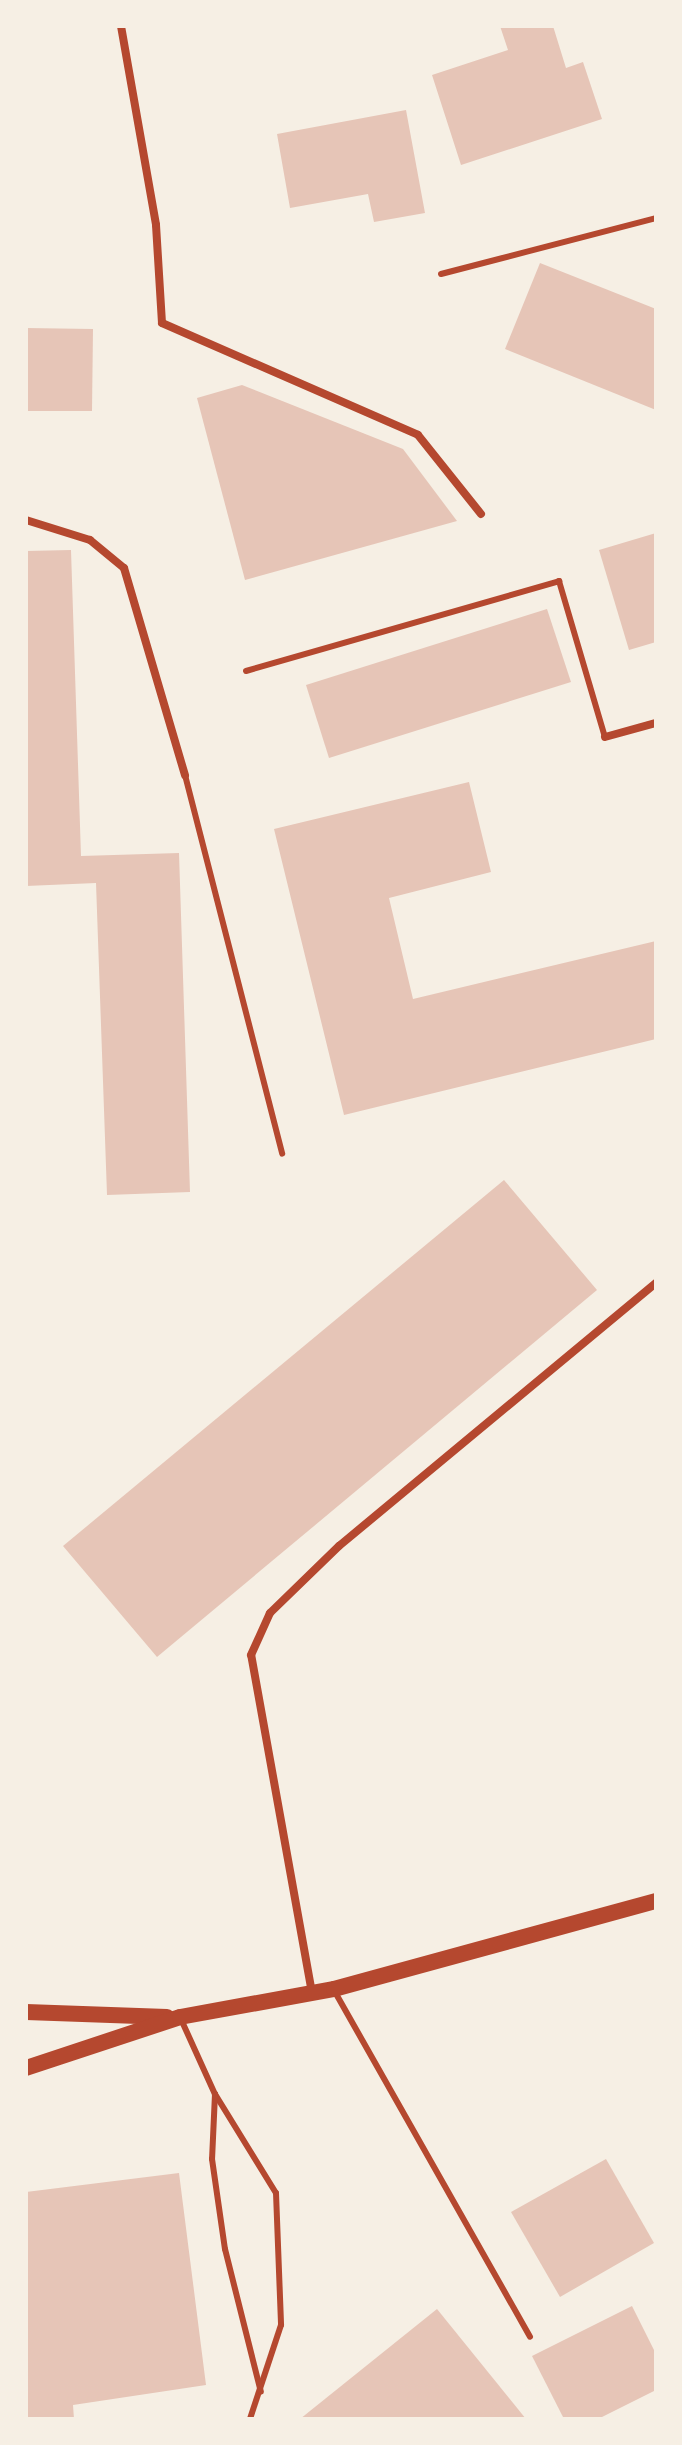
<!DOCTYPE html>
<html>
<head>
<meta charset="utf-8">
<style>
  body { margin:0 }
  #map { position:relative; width:682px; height:2445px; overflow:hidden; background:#f6efe4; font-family:Cabin,sans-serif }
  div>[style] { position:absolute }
  .building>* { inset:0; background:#e6c5b7 }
  .service>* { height:6px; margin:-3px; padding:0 3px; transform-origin:3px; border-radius:3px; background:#b5482f }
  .minor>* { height:8px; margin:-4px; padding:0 4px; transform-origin:4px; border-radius:4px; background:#b5482f }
  .secondary>* { height:16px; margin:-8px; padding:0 8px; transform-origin:8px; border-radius:8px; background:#b5482f }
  span { translate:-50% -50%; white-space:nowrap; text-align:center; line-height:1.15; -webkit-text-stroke:8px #f6efe4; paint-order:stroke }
  .frame { position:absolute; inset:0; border:28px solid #f6efe4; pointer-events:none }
</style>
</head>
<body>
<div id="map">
  <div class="building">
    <div style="clip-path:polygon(500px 26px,553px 26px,566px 68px,583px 62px,602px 119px,461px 165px,432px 75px,508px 50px)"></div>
    <div style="clip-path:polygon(406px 110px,425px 213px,374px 222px,368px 194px,290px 208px,277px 134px)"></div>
    <div style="clip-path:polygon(540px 263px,656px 309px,656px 410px,505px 349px)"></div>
    <div style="clip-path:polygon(26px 328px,93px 329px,92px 411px,26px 411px)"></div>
    <div style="clip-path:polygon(242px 385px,403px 449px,457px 521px,245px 580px,197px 398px)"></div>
    <div style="clip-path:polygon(656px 533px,656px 642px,629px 650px,599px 550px)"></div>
    <div style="clip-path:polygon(71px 550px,81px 856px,179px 853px,190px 1192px,107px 1195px,96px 883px,26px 886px,26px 551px)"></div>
    <div style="clip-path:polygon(547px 609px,571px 682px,329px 758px,306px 685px)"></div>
    <div style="clip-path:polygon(469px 782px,491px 872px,389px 898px,413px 999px,656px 941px,656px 1039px,344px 1115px,274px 829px)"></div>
    <div style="clip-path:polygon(504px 1180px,597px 1290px,157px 1657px,63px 1546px)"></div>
    <div style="clip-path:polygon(606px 2159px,654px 2243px,560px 2297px,511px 2212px)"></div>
    <div style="clip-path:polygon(179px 2173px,206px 2385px,73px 2405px,74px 2419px,26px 2419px,26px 2192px)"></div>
    <div style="clip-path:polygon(632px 2306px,656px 2354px,656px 2390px,598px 2419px,564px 2419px,532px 2356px)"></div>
    <div style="clip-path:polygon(437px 2309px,526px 2419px,300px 2419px)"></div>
  </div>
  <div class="service">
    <div style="left:441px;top:274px;width:222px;rotate:-14.6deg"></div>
    <div style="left:246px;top:671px;width:326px;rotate:-16deg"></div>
    <div style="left:559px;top:581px;width:163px;rotate:73.6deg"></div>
    <div style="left:185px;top:775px;width:391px;rotate:75.6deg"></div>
    <div style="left:335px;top:1992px;width:396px;rotate:60.5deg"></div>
    <div style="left:180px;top:2017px;width:85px;rotate:65.6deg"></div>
    <div style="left:215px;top:2094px;width:116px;rotate:58.4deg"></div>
    <div style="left:276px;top:2193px;width:132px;rotate:87.8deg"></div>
    <div style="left:281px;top:2325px;width:99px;rotate:108.3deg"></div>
    <div style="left:215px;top:2094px;width:65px;rotate:92.6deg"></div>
    <div style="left:212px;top:2159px;width:91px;rotate:81.8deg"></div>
    <div style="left:225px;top:2249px;width:147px;rotate:75.9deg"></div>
  </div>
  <div class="minor">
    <div style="left:121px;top:26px;width:202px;rotate:80deg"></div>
    <div style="left:156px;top:225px;width:98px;rotate:86.5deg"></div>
    <div style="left:162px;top:323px;width:279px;rotate:23.6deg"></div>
    <div style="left:418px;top:435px;width:101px;rotate:51.4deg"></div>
    <div style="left:26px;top:520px;width:67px;rotate:17.4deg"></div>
    <div style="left:90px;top:540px;width:44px;rotate:39.5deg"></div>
    <div style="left:124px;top:568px;width:216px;rotate:73.6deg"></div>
    <div style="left:605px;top:737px;width:53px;rotate:-15.4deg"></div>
    <div style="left:312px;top:1993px;width:343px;rotate:-100.2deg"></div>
    <div style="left:251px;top:1655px;width:46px;rotate:-65.7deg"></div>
    <div style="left:270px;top:1613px;width:96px;rotate:-44.2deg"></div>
    <div style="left:339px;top:1546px;width:412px;rotate:-39.7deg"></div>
  </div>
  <div class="secondary">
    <div style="left:26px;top:2012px;width:141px;rotate:2deg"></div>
    <div style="left:26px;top:2068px;width:162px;rotate:-18.3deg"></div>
    <div style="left:180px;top:2017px;width:157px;rotate:-10.3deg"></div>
    <div style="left:334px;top:1989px;width:334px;rotate:-15.3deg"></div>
  </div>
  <div class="frame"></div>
</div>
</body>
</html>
